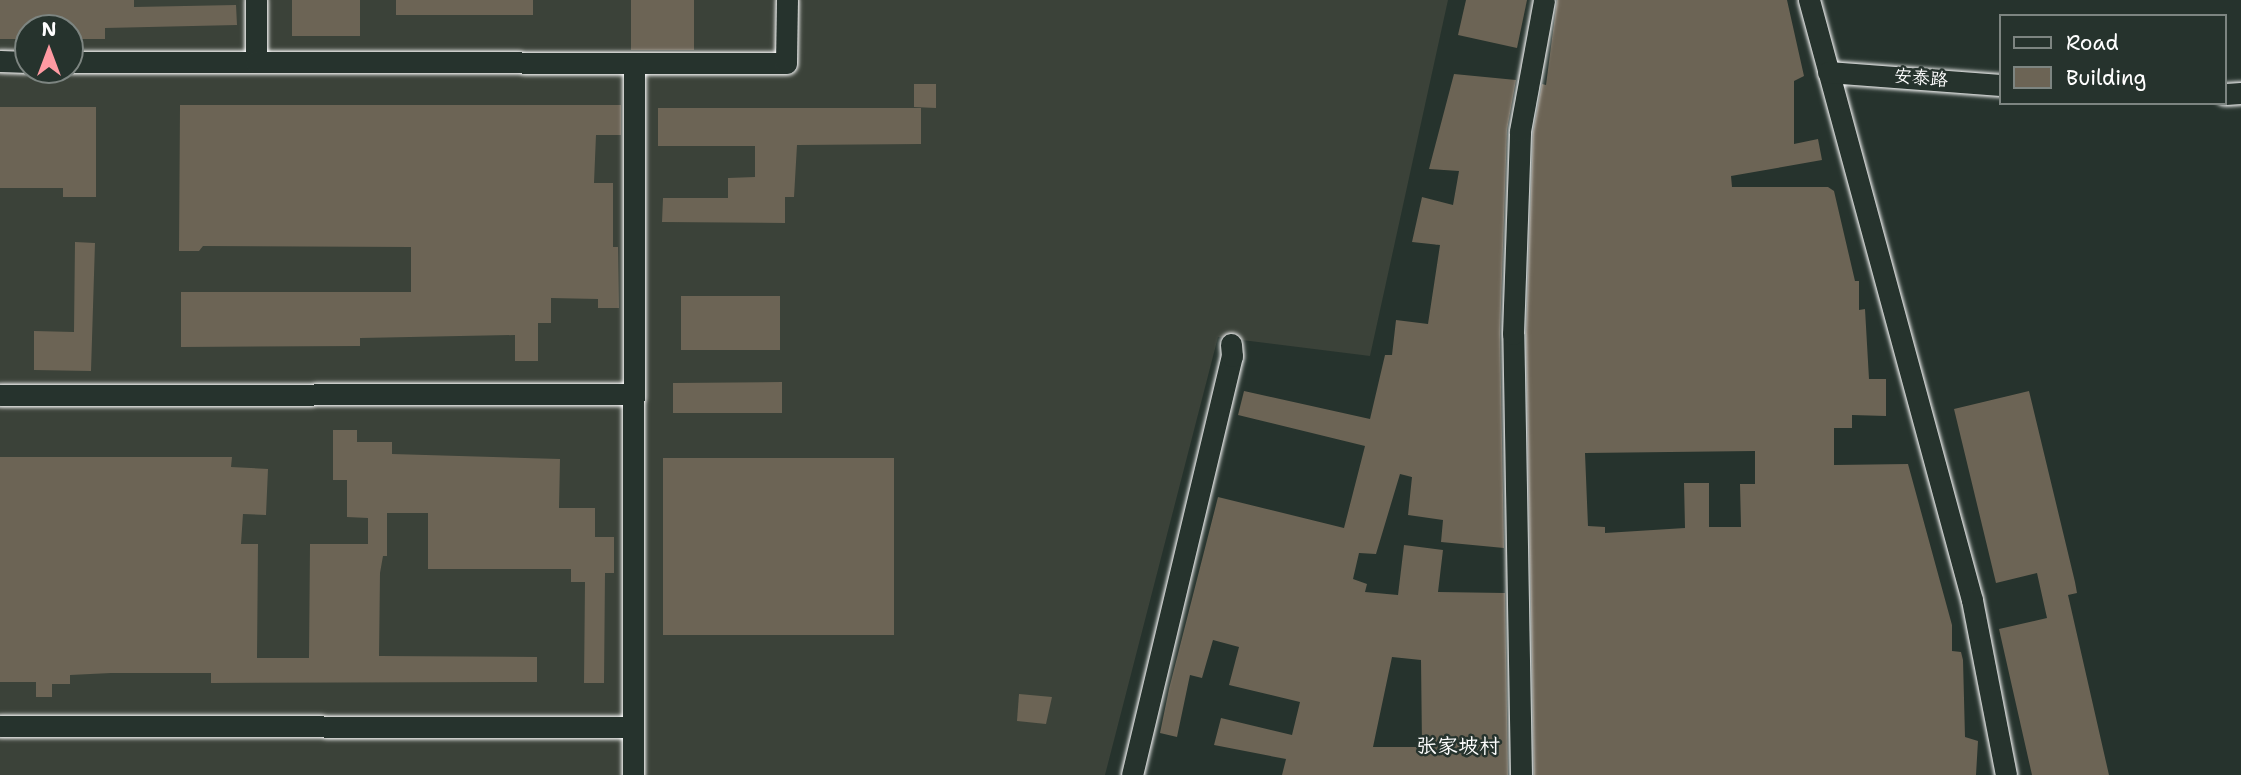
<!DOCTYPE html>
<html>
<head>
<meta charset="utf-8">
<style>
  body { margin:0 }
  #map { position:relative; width:2241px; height:775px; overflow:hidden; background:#26332d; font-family:"Shantell Sans","LXGW WenKai TC",sans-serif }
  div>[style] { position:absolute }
  .built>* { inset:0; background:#3b4239 }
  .building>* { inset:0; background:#6c6455 }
  .roads { filter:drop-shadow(0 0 2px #fff) drop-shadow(0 0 2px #fff) }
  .minor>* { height:21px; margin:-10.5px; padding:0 10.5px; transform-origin:10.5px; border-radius:10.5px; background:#26332d }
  span { translate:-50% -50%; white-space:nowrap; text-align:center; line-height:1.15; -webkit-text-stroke:5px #26332d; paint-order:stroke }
  .street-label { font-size:18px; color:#fff }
  .quarter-label { font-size:21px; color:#fff }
  .legend { position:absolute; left:1999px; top:14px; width:228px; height:91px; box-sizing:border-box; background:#26332d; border:2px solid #7d8581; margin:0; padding:9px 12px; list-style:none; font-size:21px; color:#fff }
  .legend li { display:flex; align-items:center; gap:14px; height:35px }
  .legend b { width:35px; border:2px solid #7d8581 }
  .north { position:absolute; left:14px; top:14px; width:70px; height:70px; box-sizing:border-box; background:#26332d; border:2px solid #7d8581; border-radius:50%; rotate:0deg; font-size:19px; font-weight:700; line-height:28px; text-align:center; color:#fff }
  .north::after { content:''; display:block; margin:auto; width:24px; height:32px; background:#ff9aa2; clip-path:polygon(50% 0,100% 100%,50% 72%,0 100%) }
</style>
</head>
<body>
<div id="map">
  <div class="built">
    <div style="clip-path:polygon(evenodd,0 0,1448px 0,1370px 356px,1218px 337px,1105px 775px,0 775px,0 0,28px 28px,70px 28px,70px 70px,28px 70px,28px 28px)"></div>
  </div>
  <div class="building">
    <div style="clip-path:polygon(0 0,134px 0,134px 7px,236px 5px,237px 25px,105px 28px,105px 39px,70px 39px,70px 28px,25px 28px,25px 39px,0 39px)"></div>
    <div style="clip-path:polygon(292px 0,360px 0,360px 36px,292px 36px)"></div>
    <div style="clip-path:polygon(396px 0,533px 0,533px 15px,396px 15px)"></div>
    <div style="clip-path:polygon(631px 0,694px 0,694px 50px,631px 50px)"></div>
    <div style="clip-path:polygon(1466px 0,1527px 0,1517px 48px,1458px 35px)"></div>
    <div style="clip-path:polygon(evenodd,1557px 0,1787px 0,1804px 76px,1794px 81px,1794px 144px,1818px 139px,1822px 160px,1731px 176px,1732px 187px,1828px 187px,1834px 191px,1855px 281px,1859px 281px,1859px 310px,1865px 309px,1869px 379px,1886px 379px,1886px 416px,1852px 415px,1852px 428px,1834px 428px,1834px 465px,1908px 464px,1952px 625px,1952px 651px,1961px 652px,1963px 660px,1965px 737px,1978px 741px,1976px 775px,1534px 775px,1526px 334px,1533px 132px,1542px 84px,1546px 85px,1557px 0,1755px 451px,1755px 484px,1740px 484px,1741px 527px,1709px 527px,1709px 483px,1684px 483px,1685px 528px,1605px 533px,1605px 527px,1588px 526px,1585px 453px,1755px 451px)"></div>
    <div style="clip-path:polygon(evenodd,1454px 74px,1516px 80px,1507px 130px,1500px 334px,1504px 548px,1441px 542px,1443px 520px,1408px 515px,1412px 477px,1400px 474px,1376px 554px,1359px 553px,1353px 579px,1367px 584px,1365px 592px,1398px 595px,1404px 545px,1443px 550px,1438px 592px,1505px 593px,1508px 775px,1282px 775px,1286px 759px,1214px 745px,1221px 718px,1292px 735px,1300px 702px,1229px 685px,1239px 647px,1213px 640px,1202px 678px,1190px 675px,1177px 737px,1160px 733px,1169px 689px,1218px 497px,1344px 528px,1365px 446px,1238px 415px,1244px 391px,1370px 419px,1385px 355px,1392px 355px,1396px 320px,1428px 324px,1440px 245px,1412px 242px,1422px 197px,1453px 205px,1459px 171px,1429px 169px,1454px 74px,1392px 657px,1421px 660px,1422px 747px,1373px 747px,1392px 657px)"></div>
    <div style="clip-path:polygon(914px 84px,936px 84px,936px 108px,914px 107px)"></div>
    <div style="clip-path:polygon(180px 105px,621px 105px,621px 135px,596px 135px,594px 183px,613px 183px,613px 247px,618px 247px,619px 308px,598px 308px,598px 299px,551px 298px,551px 323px,538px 323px,538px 361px,515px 361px,515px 335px,360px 338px,360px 346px,181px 347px,181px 292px,411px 292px,411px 247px,203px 246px,199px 251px,179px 251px)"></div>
    <div style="clip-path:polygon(0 107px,96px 107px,96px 197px,63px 197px,63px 188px,0 188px)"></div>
    <div style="clip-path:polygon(658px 108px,921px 108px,921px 144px,797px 145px,794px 197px,785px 197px,785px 223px,662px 222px,663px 198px,728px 198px,728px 178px,755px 177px,755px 146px,658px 146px)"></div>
    <div style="clip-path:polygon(75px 242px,95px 243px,91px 371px,34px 370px,34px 331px,74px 332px)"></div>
    <div style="clip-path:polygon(681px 296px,780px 296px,780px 350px,681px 350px)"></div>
    <div style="clip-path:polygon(782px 382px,782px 413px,673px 413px,673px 383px)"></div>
    <div style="clip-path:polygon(2029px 391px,2075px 582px,2077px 593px,2068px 595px,2109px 775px,2032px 775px,1999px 629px,2047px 618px,2037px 573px,1996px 583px,1954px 409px)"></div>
    <div style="clip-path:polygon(333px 430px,357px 430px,357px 442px,392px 442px,392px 454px,560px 459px,559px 508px,595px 508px,595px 537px,614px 537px,614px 573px,605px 573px,604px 683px,584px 683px,585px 582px,571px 582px,571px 569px,428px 569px,428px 513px,387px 513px,387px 556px,383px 556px,380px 573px,379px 656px,537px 657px,537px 682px,211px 683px,211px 673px,111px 673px,70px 675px,70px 684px,52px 684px,52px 697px,36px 697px,36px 682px,0 682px,0 457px,232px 457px,231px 467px,268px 469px,266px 515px,243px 514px,241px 544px,258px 544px,257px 658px,309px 658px,310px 544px,368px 544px,368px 518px,347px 517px,347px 480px,333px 480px)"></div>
    <div style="clip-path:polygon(663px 458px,894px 458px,894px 635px,663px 635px)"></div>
    <div style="clip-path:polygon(1019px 694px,1052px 697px,1046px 724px,1017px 721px)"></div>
  </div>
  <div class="roads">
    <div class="minor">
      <div style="left:1809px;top:0;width:622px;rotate:74.8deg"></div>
      <div style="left:1972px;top:600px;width:178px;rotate:79deg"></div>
      <div style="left:0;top:61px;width:28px;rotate:2deg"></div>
      <div style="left:70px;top:62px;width:186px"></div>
      <div style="left:256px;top:62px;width:62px;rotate:-90deg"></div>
      <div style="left:256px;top:62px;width:530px;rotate:0.11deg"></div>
      <div style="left:786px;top:63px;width:63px;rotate:-89.1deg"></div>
      <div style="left:1828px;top:72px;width:173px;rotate:4.3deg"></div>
      <div style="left:2225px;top:94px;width:16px;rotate:-4deg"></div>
      <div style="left:0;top:395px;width:633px;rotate:-0.09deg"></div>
      <div style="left:0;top:726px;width:633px;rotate:0.09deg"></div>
      <div style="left:633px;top:775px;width:712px;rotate:-89.92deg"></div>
      <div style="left:1132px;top:775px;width:431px;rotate:-76.6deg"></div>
      <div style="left:1232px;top:356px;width:12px;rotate:-95deg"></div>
      <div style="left:1521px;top:775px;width:441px;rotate:-91deg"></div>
      <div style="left:1513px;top:334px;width:203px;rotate:-88deg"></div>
      <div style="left:1520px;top:131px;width:133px;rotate:-79.6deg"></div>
    </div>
  </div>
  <div class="street-label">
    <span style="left:1921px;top:78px;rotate:5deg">安泰路</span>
  </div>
  <div class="quarter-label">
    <span style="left:1458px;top:746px">张家坡村</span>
  </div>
  <ul class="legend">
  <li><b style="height:9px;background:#26332d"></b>Road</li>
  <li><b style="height:19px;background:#6c6455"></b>Building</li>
  </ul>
  <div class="north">N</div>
</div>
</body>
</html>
